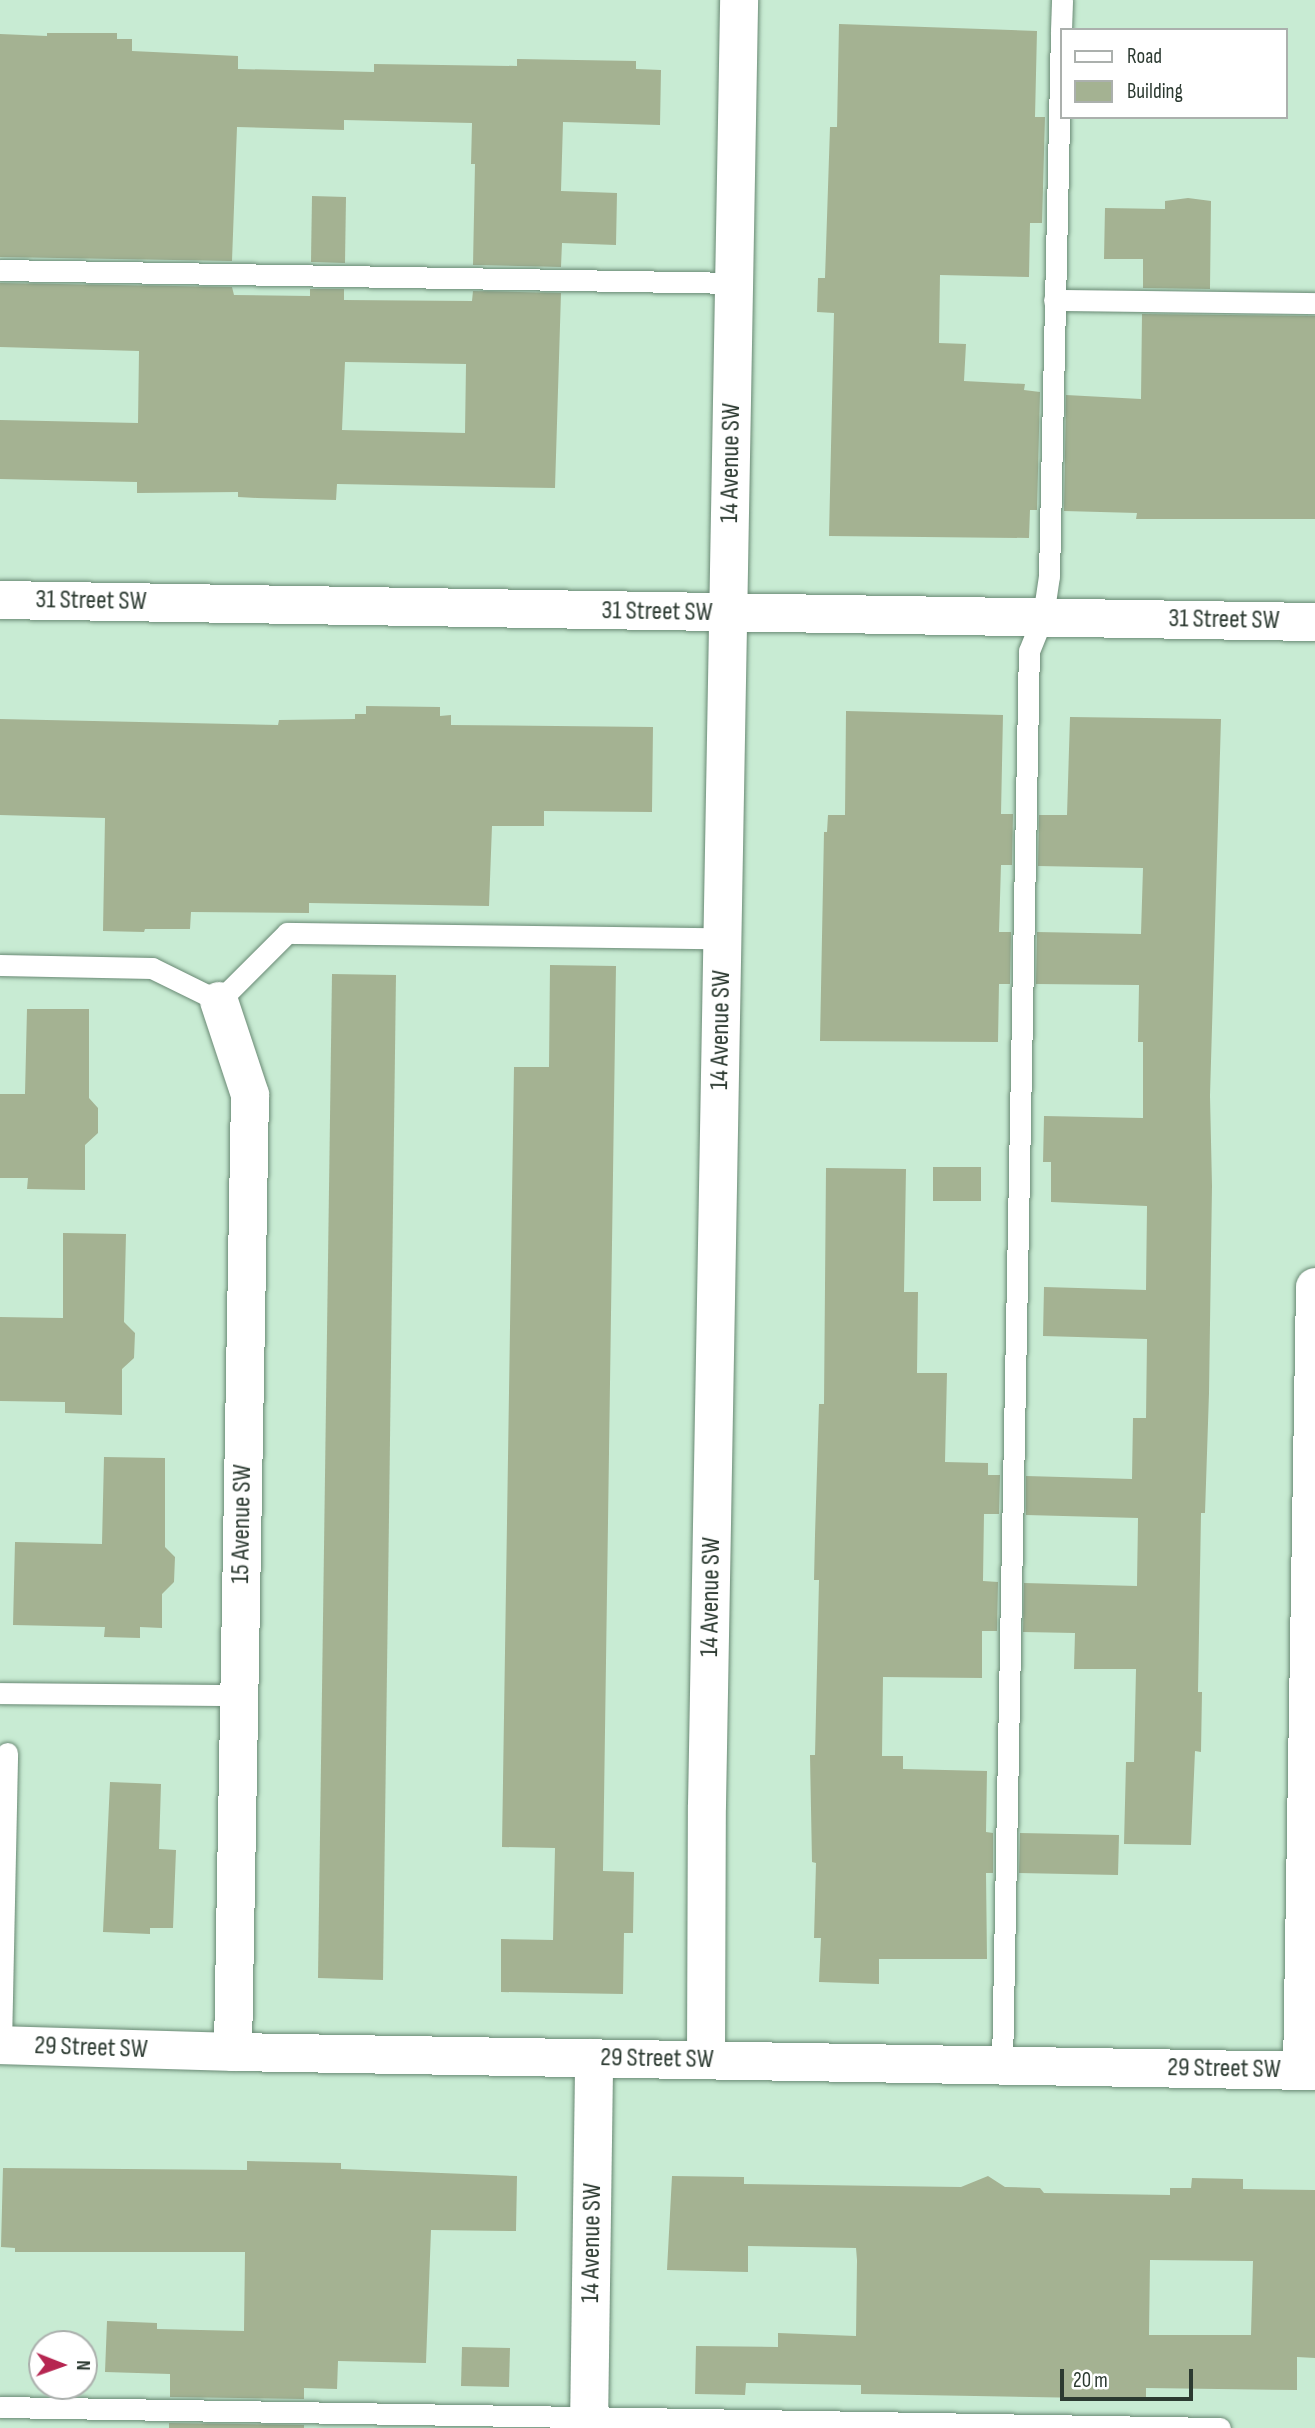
<!DOCTYPE html>
<html>
<head>
<meta charset="utf-8">
<style>
  body { margin:0 }
  #map { position:relative; width:1315px; height:2428px; overflow:hidden; background:#c8ebd3; font-family:"Sofia Sans Condensed",sans-serif }
  div>[style] { position:absolute }
  .building>* { inset:0; background:#a4b292 }
  .roads { filter:drop-shadow(0 0 2px #698974) drop-shadow(0 0 2px #698974) }
  .service>* { height:21px; margin:-10.5px; padding:0 10.5px; transform-origin:10.5px; border-radius:10.5px; background:#fff }
  .minor>* { height:38px; margin:-19px; padding:0 19px; transform-origin:19px; border-radius:19px; background:#fff }
  span { translate:-50% -50%; white-space:nowrap; text-align:center; line-height:1.15; -webkit-text-stroke:7px #fff; paint-order:stroke }
  .street-label { font-size:26px; color:#2c3a31 }
  .legend { position:absolute; left:1060px; top:28px; width:228px; height:91px; box-sizing:border-box; background:#fff; border:2px solid #abb0ad; margin:0; padding:9px 12px; list-style:none; font-size:21px; color:#2c3a31 }
  .legend li { display:flex; align-items:center; gap:14px; height:35px }
  .legend b { width:35px; border:2px solid #abb0ad }
  .north { position:absolute; left:28px; top:2330px; width:70px; height:70px; box-sizing:border-box; background:#fff; border:2px solid #abb0ad; border-radius:50%; rotate:91deg; font-size:19px; font-weight:700; line-height:28px; text-align:center; color:#2c3a31 }
  .north::after { content:''; display:block; margin:auto; width:24px; height:32px; background:#b62651; clip-path:polygon(50% 0,100% 100%,50% 72%,0 100%) }
  .scale { position:absolute; left:1060px; top:2369px; width:133px; height:32px; box-sizing:border-box; border:4px solid #2c3a31; border-top:0; padding-left:9px; font-size:21px; line-height:24px; white-space:nowrap; color:#2c3a31; -webkit-text-stroke:5px #fff; paint-order:stroke }
</style>
</head>
<body>
<div id="map">
  <div class="building">
    <div style="clip-path:polygon(839px 24px,1037px 31px,1035px 117px,1045px 117px,1042px 223px,1030px 223px,1029px 277px,940px 275px,939px 343px,966px 344px,964px 381px,1025px 384px,1024px 390px,1040px 392px,1037px 510px,1030px 510px,1029px 538px,829px 536px,834px 313px,817px 312px,818px 278px,825px 278px,830px 127px,837px 127px)"></div>
    <div style="clip-path:polygon(47px 33px,117px 33px,117px 39px,132px 39px,132px 51px,238px 56px,238px 69px,374px 72px,374px 64px,517px 66px,517px 59px,636px 61px,636px 69px,661px 70px,660px 125px,563px 122px,561px 191px,617px 193px,616px 245px,562px 243px,561px 267px,473px 265px,475px 164px,471px 164px,472px 123px,344px 120px,344px 130px,237px 127px,232px 261px,0 257px,0 34px,47px 36px)"></div>
    <div style="clip-path:polygon(312px 196px,346px 197px,345px 263px,311px 262px)"></div>
    <div style="clip-path:polygon(1188px 198px,1211px 201px,1210px 289px,1143px 288px,1143px 259px,1104px 259px,1105px 208px,1165px 209px,1165px 201px)"></div>
    <div style="clip-path:polygon(evenodd,0 283px,232px 287px,234px 295px,310px 296px,310px 289px,344px 289px,344px 300px,472px 301px,473px 291px,561px 293px,555px 488px,337px 484px,336px 500px,257px 498px,238px 497px,238px 492px,137px 493px,137px 482px,0 479px,0 420px,138px 423px,139px 351px,0 347px,0 283px,345px 362px,466px 364px,465px 433px,342px 430px,345px 362px)"></div>
    <div style="clip-path:polygon(1142px 314px,1315px 316px,1315px 519px,1136px 519px,1137px 513px,1064px 511px,1066px 395px,1141px 399px)"></div>
    <div style="clip-path:polygon(366px 706px,440px 707px,440px 716px,451px 715px,451px 725px,653px 727px,652px 812px,544px 811px,544px 826px,492px 826px,489px 906px,309px 903px,309px 913px,191px 912px,190px 929px,145px 929px,144px 932px,103px 931px,105px 818px,0 815px,0 719px,278px 725px,279px 720px,355px 719px,355px 714px,366px 714px)"></div>
    <div style="clip-path:polygon(846px 711px,1003px 715px,1001px 814px,1013px 814px,1012px 865px,1001px 865px,999px 932px,1011px 932px,1010px 984px,999px 984px,998px 1042px,820px 1041px,824px 832px,827px 832px,828px 815px,845px 815px)"></div>
    <div style="clip-path:polygon(1070px 717px,1221px 719px,1210px 1096px,1212px 1186px,1209px 1393px,1205px 1513px,1201px 1513px,1198px 1692px,1202px 1692px,1201px 1752px,1195px 1751px,1191px 1845px,1124px 1844px,1126px 1762px,1134px 1762px,1136px 1669px,1074px 1669px,1075px 1633px,1023px 1632px,1024px 1583px,1137px 1586px,1138px 1518px,1026px 1515px,1026px 1476px,1132px 1479px,1133px 1418px,1146px 1418px,1147px 1339px,1043px 1336px,1044px 1287px,1146px 1290px,1147px 1206px,1051px 1202px,1051px 1162px,1043px 1162px,1044px 1116px,1143px 1118px,1143px 1042px,1138px 1042px,1139px 985px,1036px 984px,1037px 932px,1141px 934px,1143px 868px,1038px 866px,1039px 815px,1067px 815px)"></div>
    <div style="clip-path:polygon(550px 965px,616px 966px,603px 1871px,634px 1872px,633px 1933px,624px 1933px,623px 1994px,501px 1992px,501px 1939px,553px 1940px,555px 1848px,502px 1847px,514px 1067px,549px 1067px)"></div>
    <div style="clip-path:polygon(332px 974px,396px 975px,383px 1980px,318px 1978px)"></div>
    <div style="clip-path:polygon(27px 1009px,89px 1009px,89px 1098px,98px 1108px,98px 1133px,85px 1145px,85px 1190px,27px 1189px,28px 1178px,0 1178px,0 1094px,25px 1094px)"></div>
    <div style="clip-path:polygon(933px 1167px,981px 1167px,981px 1201px,933px 1201px)"></div>
    <div style="clip-path:polygon(826px 1168px,906px 1169px,904px 1292px,918px 1292px,917px 1373px,947px 1373px,945px 1462px,988px 1463px,988px 1475px,1000px 1475px,999px 1514px,984px 1514px,983px 1581px,998px 1582px,997px 1631px,982px 1631px,982px 1678px,883px 1677px,882px 1756px,903px 1756px,903px 1769px,987px 1771px,986px 1832px,993px 1833px,993px 1873px,986px 1873px,987px 1959px,879px 1959px,879px 1984px,819px 1982px,821px 1938px,814px 1938px,816px 1863px,812px 1862px,810px 1755px,815px 1755px,819px 1580px,814px 1580px,815px 1535px,819px 1404px,824px 1404px)"></div>
    <div style="clip-path:polygon(63px 1233px,126px 1234px,124px 1322px,135px 1333px,134px 1358px,122px 1369px,122px 1415px,65px 1413px,65px 1402px,0 1401px,0 1317px,63px 1318px)"></div>
    <div style="clip-path:polygon(104px 1457px,165px 1458px,165px 1547px,175px 1557px,174px 1582px,162px 1594px,162px 1628px,140px 1627px,140px 1638px,104px 1637px,105px 1627px,13px 1625px,15px 1542px,102px 1544px)"></div>
    <div style="clip-path:polygon(110px 1782px,161px 1784px,159px 1849px,176px 1850px,173px 1928px,150px 1928px,150px 1934px,103px 1932px)"></div>
    <div style="clip-path:polygon(1020px 1833px,1119px 1835px,1118px 1875px,1019px 1873px)"></div>
    <div style="clip-path:polygon(247px 2161px,341px 2163px,341px 2169px,517px 2176px,516px 2231px,431px 2230px,426px 2363px,338px 2361px,337px 2389px,304px 2388px,304px 2399px,170px 2397px,170px 2374px,105px 2372px,107px 2321px,157px 2323px,157px 2329px,244px 2331px,245px 2252px,15px 2252px,15px 2248px,1px 2247px,3px 2168px,247px 2170px)"></div>
    <div style="clip-path:polygon(evenodd,672px 2176px,744px 2177px,744px 2184px,961px 2187px,988px 2176px,1005px 2187px,1040px 2188px,1044px 2193px,1170px 2195px,1170px 2188px,1191px 2188px,1192px 2178px,1243px 2179px,1243px 2189px,1315px 2190px,1315px 2358px,1297px 2357px,1297px 2390px,1146px 2388px,1146px 2399px,861px 2394px,861px 2385px,746px 2383px,745px 2395px,695px 2394px,696px 2346px,778px 2347px,778px 2333px,856px 2336px,857px 2260px,856px 2248px,748px 2246px,748px 2272px,667px 2270px,672px 2176px,1150px 2260px,1253px 2261px,1251px 2335px,1149px 2335px,1150px 2260px)"></div>
    <div style="clip-path:polygon(462px 2347px,510px 2348px,509px 2387px,461px 2386px)"></div>
    <div style="clip-path:polygon(169px 2423px,304px 2425px,304px 2428px,169px 2428px)"></div>
  </div>
  <div class="roads">
    <div class="service">
      <div style="left:1061px;top:30px;width:30px;rotate:-88deg"></div>
      <div style="left:0;top:270px;width:734px;rotate:1.01deg"></div>
      <div style="left:1054px;top:300px;width:261px;rotate:0.7deg"></div>
      <div style="left:0;top:965px;width:152px;rotate:1.1deg"></div>
      <div style="left:152px;top:968px;width:75px;rotate:26.2deg"></div>
      <div style="left:219px;top:1001px;width:96px;rotate:-45deg"></div>
      <div style="left:287px;top:933px;width:435px;rotate:0.7deg"></div>
      <div style="left:0;top:1693px;width:239px;rotate:0.5deg"></div>
      <div style="left:1px;top:2045px;width:292px;rotate:-88.8deg"></div>
      <div style="left:1002px;top:2065px;width:1414px;rotate:-88.91deg"></div>
      <div style="left:1029px;top:651px;width:38px;rotate:-68deg"></div>
      <div style="left:1043px;top:616px;width:40px;rotate:-81.5deg"></div>
      <div style="left:1049px;top:576px;width:544px;rotate:-88.74deg"></div>
      <div style="left:0;top:2407px;width:1220px;rotate:0.99deg"></div>
    </div>
    <div class="minor">
      <div style="left:0;top:600px;width:1315px;rotate:0.96deg"></div>
      <div style="left:219px;top:1001px;width:99px;rotate:71.7deg"></div>
      <div style="left:250px;top:1095px;width:957px;rotate:91.02deg"></div>
      <div style="left:0;top:2045px;width:233px;rotate:1.7deg"></div>
      <div style="left:233px;top:2052px;width:1082px;rotate:1.01deg"></div>
      <div style="left:706px;top:2059px;width:254px;rotate:-89.8deg"></div>
      <div style="left:707px;top:1805px;width:1805px;rotate:-88.98deg"></div>
      <div style="left:1302px;top:2070px;width:783px;rotate:-89.05deg"></div>
      <div style="left:589px;top:2428px;width:370px;rotate:-89.2deg"></div>
    </div>
  </div>
  <div class="street-label">
    <span style="left:731px;top:463px;rotate:-89deg">14 Avenue SW</span>
    <span style="left:91px;top:601px;rotate:1deg">31 Street SW</span>
    <span style="left:657px;top:612px;rotate:1deg">31 Street SW</span>
    <span style="left:1224px;top:620px;rotate:1deg">31 Street SW</span>
    <span style="left:721px;top:1030px;rotate:-89deg">14 Avenue SW</span>
    <span style="left:242px;top:1524px;rotate:-89deg">15 Avenue SW</span>
    <span style="left:711px;top:1597px;rotate:-89deg">14 Avenue SW</span>
    <span style="left:91px;top:2048px;rotate:2deg">29 Street SW</span>
    <span style="left:657px;top:2059px;rotate:1deg">29 Street SW</span>
    <span style="left:1224px;top:2069px;rotate:1deg">29 Street SW</span>
    <span style="left:592px;top:2243px;rotate:-89deg">14 Avenue SW</span>
  </div>
  <ul class="legend">
  <li><b style="height:9px;background:#fff"></b>Road</li>
  <li><b style="height:19px;background:#a4b292"></b>Building</li>
  </ul>
  <div class="north">N</div>
  <div class="scale">20 m</div>
</div>
</body>
</html>
